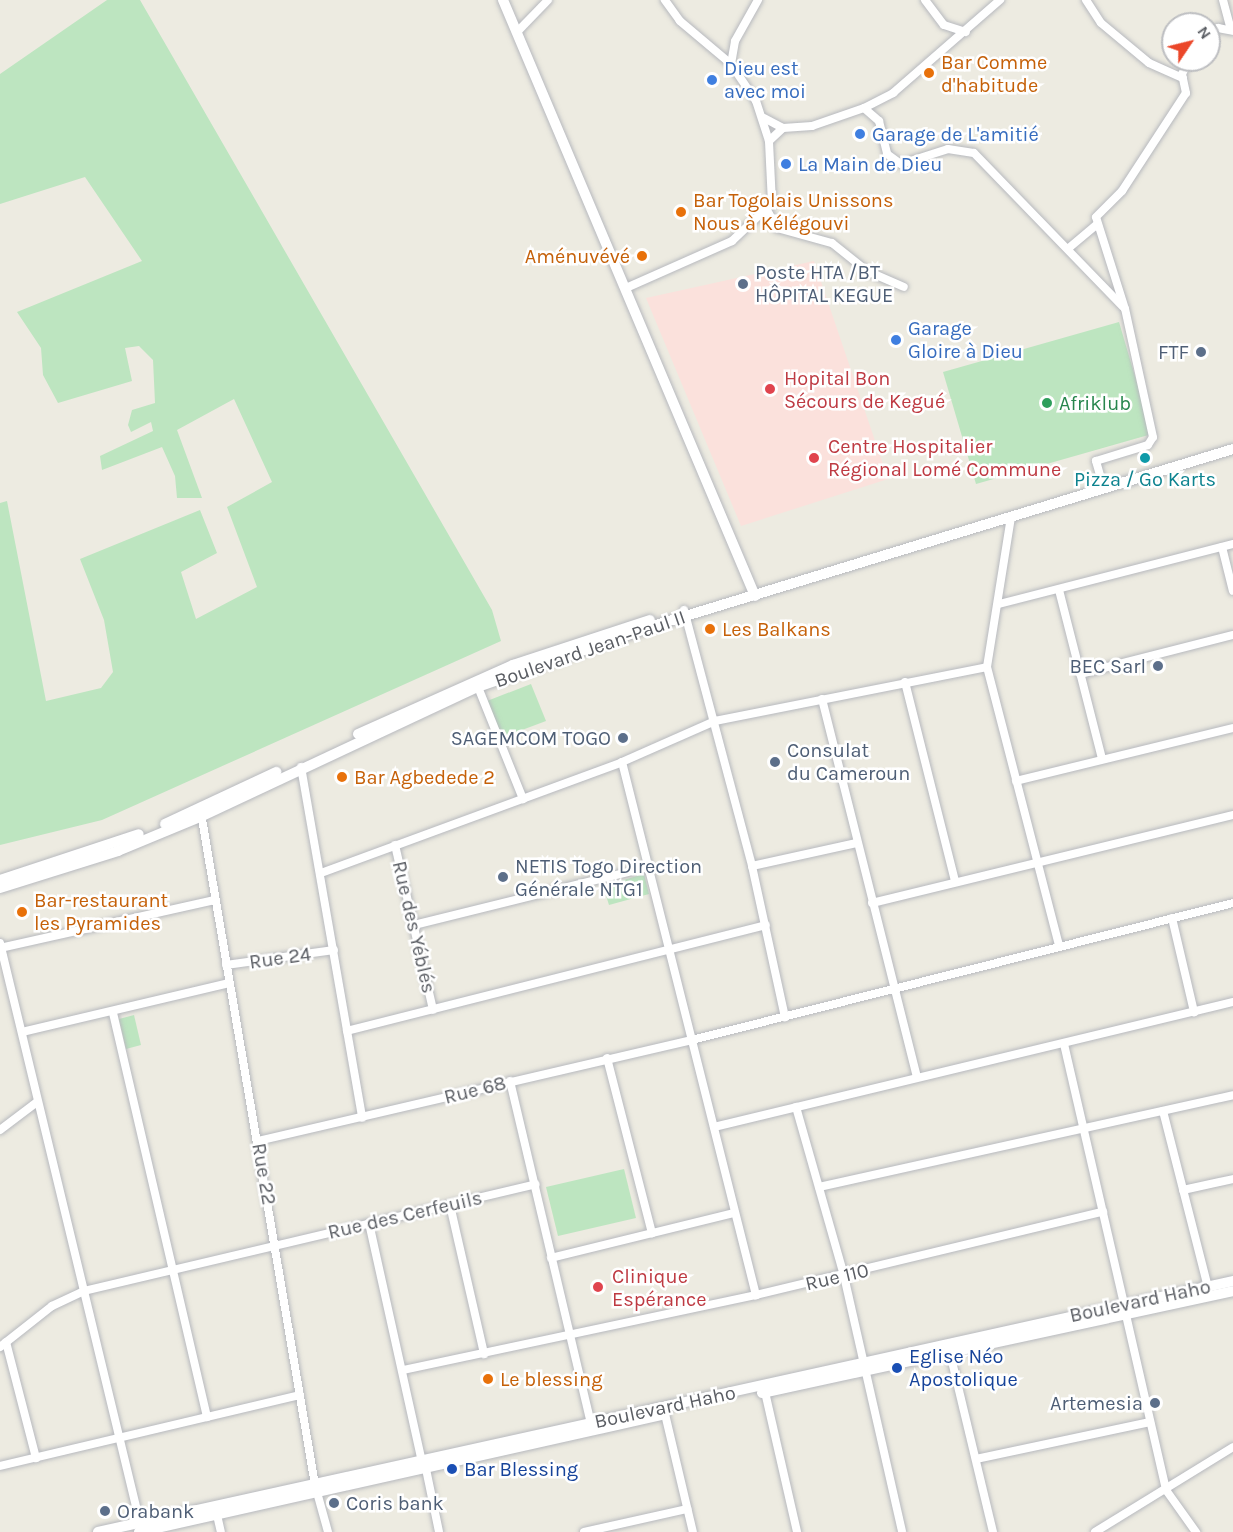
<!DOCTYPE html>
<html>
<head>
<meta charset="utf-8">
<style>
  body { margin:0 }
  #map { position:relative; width:1233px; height:1532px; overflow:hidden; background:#edebe1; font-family:Karla,sans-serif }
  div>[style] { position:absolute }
  .medical>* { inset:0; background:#fbe1dc }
  .green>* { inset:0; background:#bde5c0 }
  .roads { filter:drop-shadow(0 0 2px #b7b9be) drop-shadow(0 0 2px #b7b9be) }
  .minor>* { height:8px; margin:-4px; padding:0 4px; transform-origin:4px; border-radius:4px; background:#fff }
  .secondary>* { height:10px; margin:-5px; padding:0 5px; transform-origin:5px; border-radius:5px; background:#fff }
  .dots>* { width:16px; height:16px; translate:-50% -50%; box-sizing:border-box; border:3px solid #fff; border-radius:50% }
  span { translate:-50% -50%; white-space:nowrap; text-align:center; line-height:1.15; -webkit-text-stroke:5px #fff; paint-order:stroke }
  .food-label { font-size:20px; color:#c56008 }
  .left { translate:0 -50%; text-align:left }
  .right { translate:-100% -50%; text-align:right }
  .shop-label { font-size:20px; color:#366cbe }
  .service-label { font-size:20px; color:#4e5e75 }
  .health-label { font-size:20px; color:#be3a42 }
  .leisure-label { font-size:20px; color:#27864d }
  .culture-label { font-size:20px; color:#0d838f }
  .street-label { font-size:20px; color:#5a5d63 }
  .transit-label { font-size:20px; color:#164399 }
  .north { position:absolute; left:1161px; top:12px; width:60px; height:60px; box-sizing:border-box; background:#fff; border:2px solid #bdbec1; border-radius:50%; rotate:55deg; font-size:16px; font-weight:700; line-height:24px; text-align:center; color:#5a5d63 }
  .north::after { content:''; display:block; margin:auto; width:21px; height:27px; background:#eb4729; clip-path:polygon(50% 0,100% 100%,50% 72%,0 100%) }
</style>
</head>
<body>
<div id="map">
  <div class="medical">
    <div style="clip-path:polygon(814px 261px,888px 479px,741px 526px,646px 298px)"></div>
  </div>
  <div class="green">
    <div style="clip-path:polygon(107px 0,140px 0,492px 610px,501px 641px,102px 820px,0 845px,0 503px,7px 501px,46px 701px,101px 688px,113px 672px,104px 620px,80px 559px,200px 510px,217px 553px,181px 572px,196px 619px,257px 587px,227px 507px,272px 482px,234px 399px,177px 430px,202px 498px,177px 498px,175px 476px,162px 447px,102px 470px,100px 456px,153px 431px,151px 422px,131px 432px,128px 425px,132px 410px,155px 403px,153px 360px,139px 346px,125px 348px,132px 381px,58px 403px,43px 375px,41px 348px,17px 312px,142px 261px,85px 177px,0 204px,0 74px)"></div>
    <div style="clip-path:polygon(1119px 322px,1152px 434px,976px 484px,943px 372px)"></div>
    <div style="clip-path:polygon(531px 684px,546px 721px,501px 738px,487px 701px)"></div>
    <div style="clip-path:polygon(644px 874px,649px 894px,609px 905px,603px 886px)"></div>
    <div style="clip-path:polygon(134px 1015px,141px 1045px,126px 1049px,119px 1019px)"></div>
    <div style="clip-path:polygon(624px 1169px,636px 1218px,558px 1236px,546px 1187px)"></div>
  </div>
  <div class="roads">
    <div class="minor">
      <div style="left:925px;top:0;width:31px;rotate:53deg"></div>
      <div style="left:944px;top:25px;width:23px;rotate:18deg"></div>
      <div style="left:1086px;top:0;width:27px;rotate:57deg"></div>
      <div style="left:1101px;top:23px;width:62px;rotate:39.8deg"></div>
      <div style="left:1149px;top:63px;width:37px;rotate:24deg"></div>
      <div style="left:1223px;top:0;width:31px;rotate:75deg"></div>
      <div style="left:518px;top:31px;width:43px;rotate:-45.9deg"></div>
      <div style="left:1209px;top:34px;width:11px;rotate:-34deg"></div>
      <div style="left:1218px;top:28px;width:15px;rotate:11deg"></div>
      <div style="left:731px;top:64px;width:23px;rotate:-80deg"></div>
      <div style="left:735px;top:41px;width:47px;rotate:-60.7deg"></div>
      <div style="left:864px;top:108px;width:33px;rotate:-27deg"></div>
      <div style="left:893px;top:93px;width:142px;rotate:-41deg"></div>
      <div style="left:764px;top:118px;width:21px;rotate:28deg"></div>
      <div style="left:783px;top:128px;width:29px;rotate:-4deg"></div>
      <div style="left:812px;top:126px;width:55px;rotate:-19.1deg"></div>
      <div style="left:864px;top:108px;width:20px;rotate:41deg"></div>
      <div style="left:879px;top:121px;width:34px;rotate:76deg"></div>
      <div style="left:887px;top:154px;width:17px;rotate:36deg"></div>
      <div style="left:901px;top:164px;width:49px;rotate:-17.7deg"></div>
      <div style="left:948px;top:149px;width:26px;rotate:9deg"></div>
      <div style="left:974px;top:153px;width:214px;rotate:45.9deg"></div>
      <div style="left:769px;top:141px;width:19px;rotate:-43deg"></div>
      <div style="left:767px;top:210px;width:21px;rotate:61deg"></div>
      <div style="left:777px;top:228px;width:57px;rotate:15.3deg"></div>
      <div style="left:832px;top:243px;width:45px;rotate:38.7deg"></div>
      <div style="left:867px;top:271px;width:40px;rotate:23.4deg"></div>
      <div style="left:1070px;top:247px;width:34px;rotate:-40deg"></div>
      <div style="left:626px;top:288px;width:116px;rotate:-23.9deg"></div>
      <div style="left:732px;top:241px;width:55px;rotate:-43.5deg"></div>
      <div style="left:772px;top:203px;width:62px;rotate:-92.8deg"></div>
      <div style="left:769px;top:141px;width:42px;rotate:-108deg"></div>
      <div style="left:756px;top:101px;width:45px;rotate:-124deg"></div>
      <div style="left:731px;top:64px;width:67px;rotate:-139.9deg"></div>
      <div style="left:680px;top:21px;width:26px;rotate:-126deg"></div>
      <div style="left:1102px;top:482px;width:22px;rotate:-106deg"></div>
      <div style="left:1096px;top:461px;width:54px;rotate:-17.1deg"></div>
      <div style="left:1148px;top:445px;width:9px;rotate:-58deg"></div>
      <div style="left:1153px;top:437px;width:131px;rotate:-102.3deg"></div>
      <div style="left:1125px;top:309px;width:96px;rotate:-107.5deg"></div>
      <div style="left:1096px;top:217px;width:37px;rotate:-45deg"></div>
      <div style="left:1122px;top:191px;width:117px;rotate:-56.9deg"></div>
      <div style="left:1186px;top:93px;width:19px;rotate:-102deg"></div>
      <div style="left:1182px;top:74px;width:16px;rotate:-63deg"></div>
      <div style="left:1011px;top:517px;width:152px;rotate:99.1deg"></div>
      <div style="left:987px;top:667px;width:288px;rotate:75.5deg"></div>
      <div style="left:1222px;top:547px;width:45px;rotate:76deg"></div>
      <div style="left:1059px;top:590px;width:174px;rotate:75.7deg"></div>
      <div style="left:999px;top:604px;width:242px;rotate:-14.4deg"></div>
      <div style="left:684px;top:610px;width:265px;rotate:75.1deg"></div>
      <div style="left:752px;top:866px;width:155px;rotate:77.7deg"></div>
      <div style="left:1080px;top:674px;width:158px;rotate:-14.3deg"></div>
      <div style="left:905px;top:682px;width:205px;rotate:75.9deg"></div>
      <div style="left:478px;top:687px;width:121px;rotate:68.1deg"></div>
      <div style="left:822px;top:699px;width:390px;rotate:75.9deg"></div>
      <div style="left:622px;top:762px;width:550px;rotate:75.89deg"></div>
      <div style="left:301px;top:767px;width:356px;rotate:80.1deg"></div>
      <div style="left:1016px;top:781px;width:223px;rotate:-13.7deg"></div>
      <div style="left:201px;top:813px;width:682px;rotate:80.37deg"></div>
      <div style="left:315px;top:1485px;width:49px;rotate:74.5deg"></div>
      <div style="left:395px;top:845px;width:169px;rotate:77deg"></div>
      <div style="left:752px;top:866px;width:107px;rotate:-12.4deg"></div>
      <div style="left:321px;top:873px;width:321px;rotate:-20.2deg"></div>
      <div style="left:622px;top:762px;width:102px;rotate:-23.8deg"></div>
      <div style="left:715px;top:721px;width:277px;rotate:-11.2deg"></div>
      <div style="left:872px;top:903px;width:372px;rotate:-13.7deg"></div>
      <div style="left:1172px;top:918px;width:97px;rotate:76.8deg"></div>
      <div style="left:414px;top:925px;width:242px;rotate:-13.9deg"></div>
      <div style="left:0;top:943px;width:601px;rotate:76.43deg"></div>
      <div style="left:0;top:948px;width:220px;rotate:-12.6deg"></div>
      <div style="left:226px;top:965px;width:109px;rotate:-7.9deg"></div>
      <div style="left:113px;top:1013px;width:415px;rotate:76.9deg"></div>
      <div style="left:347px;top:1031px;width:432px;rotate:-14.2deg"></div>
      <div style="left:22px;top:1032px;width:213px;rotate:-13.3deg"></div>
      <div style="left:1064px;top:1044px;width:267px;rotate:77deg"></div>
      <div style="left:607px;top:1058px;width:181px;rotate:75.6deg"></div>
      <div style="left:510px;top:1081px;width:356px;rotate:76.7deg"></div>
      <div style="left:796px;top:1107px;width:176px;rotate:74.1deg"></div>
      <div style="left:844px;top:1276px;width:262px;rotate:77.2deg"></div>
      <div style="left:1163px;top:1111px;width:182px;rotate:75.7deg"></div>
      <div style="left:714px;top:1127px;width:534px;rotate:-13.54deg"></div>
      <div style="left:0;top:1130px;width:46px;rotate:-37.1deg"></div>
      <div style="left:258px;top:1141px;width:446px;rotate:-13.1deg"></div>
      <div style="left:692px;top:1040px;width:558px;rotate:-14.21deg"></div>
      <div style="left:819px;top:1187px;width:424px;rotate:-12.5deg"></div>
      <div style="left:1183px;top:1190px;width:51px;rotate:-12.4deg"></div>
      <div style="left:450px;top:1205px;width:153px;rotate:77.1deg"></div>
      <div style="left:369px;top:1223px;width:245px;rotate:77.5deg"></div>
      <div style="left:551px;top:1258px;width:188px;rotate:-13.8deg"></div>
      <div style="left:1126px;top:1315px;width:180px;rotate:77.1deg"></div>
      <div style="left:1166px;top:1490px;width:52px;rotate:54.5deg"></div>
      <div style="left:6px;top:1342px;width:120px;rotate:75.5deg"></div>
      <div style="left:0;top:1347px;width:66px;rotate:-38.3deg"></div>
      <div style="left:52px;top:1306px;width:35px;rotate:-25deg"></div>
      <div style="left:84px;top:1291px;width:464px;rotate:-13.3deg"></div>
      <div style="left:950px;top:1353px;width:184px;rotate:76.5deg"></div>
      <div style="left:403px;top:1370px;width:361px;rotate:-12deg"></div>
      <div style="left:756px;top:1295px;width:357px;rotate:-13.5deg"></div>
      <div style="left:765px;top:1392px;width:144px;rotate:77.1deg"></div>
      <div style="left:665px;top:1414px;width:121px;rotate:76.7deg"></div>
      <div style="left:976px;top:1459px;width:178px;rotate:-12deg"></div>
      <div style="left:0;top:1466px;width:308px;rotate:-13.3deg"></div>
      <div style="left:426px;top:1469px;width:64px;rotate:78.3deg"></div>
      <div style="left:217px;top:1515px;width:17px;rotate:77deg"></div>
      <div style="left:584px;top:1532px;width:106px;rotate:-12.6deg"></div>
      <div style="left:1095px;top:1532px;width:162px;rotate:-31.6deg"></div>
    </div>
    <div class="secondary">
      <div style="left:503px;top:0;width:647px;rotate:67.08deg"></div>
      <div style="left:358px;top:734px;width:170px;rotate:-24deg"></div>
      <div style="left:513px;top:665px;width:144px;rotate:-18.2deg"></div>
      <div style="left:165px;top:824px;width:123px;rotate:-25.1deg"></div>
      <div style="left:0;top:880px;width:146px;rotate:-18.3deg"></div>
      <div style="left:0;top:888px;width:124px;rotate:-17.4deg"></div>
      <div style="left:118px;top:851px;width:91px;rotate:-22.6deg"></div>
      <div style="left:202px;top:816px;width:305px;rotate:-25.1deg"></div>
      <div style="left:478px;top:687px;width:188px;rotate:-19.2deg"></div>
      <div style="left:656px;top:625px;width:603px;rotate:-16.96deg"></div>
      <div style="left:762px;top:1393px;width:482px;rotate:-12.2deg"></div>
      <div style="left:98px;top:1532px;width:1162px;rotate:-12.47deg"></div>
      <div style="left:139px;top:1532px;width:536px;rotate:-12.61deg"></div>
    </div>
  </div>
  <div class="dots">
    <div style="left:929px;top:73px;background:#e8710a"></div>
    <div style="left:712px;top:80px;background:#3f7fe0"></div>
    <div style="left:860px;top:134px;background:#3f7fe0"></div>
    <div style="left:786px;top:164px;background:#3f7fe0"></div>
    <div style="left:681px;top:212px;background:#e8710a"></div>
    <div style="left:642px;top:256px;background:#e8710a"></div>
    <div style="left:743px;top:284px;background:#5c6f8a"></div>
    <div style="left:896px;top:340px;background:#3f7fe0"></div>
    <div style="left:1201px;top:352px;background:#5c6f8a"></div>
    <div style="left:770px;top:389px;background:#e0444e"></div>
    <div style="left:1047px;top:403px;background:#2e9e5b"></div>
    <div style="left:814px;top:458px;background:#e0444e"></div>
    <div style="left:1145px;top:458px;background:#0f9aa8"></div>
    <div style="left:710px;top:629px;background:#e8710a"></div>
    <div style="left:1158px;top:666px;background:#5c6f8a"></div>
    <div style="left:623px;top:738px;background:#5c6f8a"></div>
    <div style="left:775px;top:762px;background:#5c6f8a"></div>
    <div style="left:342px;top:777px;background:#e8710a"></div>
    <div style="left:503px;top:877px;background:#5c6f8a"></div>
    <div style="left:22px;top:912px;background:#e8710a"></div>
    <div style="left:598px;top:1287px;background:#e0444e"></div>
    <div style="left:897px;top:1368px;background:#1a4fb4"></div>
    <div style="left:488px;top:1379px;background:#e8710a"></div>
    <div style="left:1155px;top:1403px;background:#5c6f8a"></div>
    <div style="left:452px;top:1469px;background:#1a4fb4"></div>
    <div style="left:334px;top:1503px;background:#5c6f8a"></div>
    <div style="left:105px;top:1511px;background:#5c6f8a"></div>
  </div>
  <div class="food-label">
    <span class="left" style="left:941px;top:74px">Bar Comme<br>d'habitude</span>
    <span class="left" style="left:693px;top:212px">Bar Togolais Unissons<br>Nous à Kélégouvi</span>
    <span class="right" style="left:630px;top:256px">Aménuvévé</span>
    <span class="left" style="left:722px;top:629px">Les Balkans</span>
    <span class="left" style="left:354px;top:777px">Bar Agbedede 2</span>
    <span class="left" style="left:34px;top:912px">Bar-restaurant<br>les Pyramides</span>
    <span class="left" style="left:500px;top:1379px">Le blessing</span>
  </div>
  <div class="shop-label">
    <span class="left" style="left:724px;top:80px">Dieu est<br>avec moi</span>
    <span class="left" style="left:872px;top:134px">Garage de L'amitié</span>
    <span class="left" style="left:798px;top:164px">La Main de Dieu</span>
    <span class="left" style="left:908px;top:340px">Garage<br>Gloire à Dieu</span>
  </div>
  <div class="service-label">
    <span class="left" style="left:755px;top:284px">Poste HTA /BT<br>HÔPITAL KEGUE</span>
    <span class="right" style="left:1189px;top:352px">FTF</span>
    <span class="right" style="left:1146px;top:666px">BEC Sarl</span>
    <span class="right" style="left:611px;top:738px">SAGEMCOM TOGO</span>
    <span class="left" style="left:787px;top:762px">Consulat<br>du Cameroun</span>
    <span class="left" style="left:515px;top:878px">NETIS Togo Direction<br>Générale NTG1</span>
    <span class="right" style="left:1143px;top:1403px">Artemesia</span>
    <span class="left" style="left:346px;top:1503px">Coris bank</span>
    <span class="left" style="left:117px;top:1511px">Orabank</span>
  </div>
  <div class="health-label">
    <span class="left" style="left:784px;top:390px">Hopital Bon<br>Sécours de Kegué</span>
    <span class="left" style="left:828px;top:458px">Centre Hospitalier<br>Régional Lomé Commune</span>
    <span class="left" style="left:612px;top:1288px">Clinique<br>Espérance</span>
  </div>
  <div class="leisure-label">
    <span class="left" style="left:1059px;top:403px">Afriklub</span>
  </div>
  <div class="culture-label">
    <span style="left:1145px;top:479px">Pizza / Go Karts</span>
  </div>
  <div class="street-label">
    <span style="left:590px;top:649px;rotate:-19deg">Boulevard Jean-Paul II</span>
    <span style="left:414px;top:927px;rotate:77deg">Rue des Yéblés</span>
    <span style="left:280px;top:958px;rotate:-8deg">Rue 24</span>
    <span style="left:475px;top:1090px;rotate:-14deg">Rue 68</span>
    <span style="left:264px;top:1174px;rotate:80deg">Rue 22</span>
    <span style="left:405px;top:1215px;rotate:-13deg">Rue des Cerfeuils</span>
    <span style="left:837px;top:1277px;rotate:-13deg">Rue 110</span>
    <span style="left:1140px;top:1301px;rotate:-12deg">Boulevard Haho</span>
    <span style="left:665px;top:1407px;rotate:-12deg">Boulevard Haho</span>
  </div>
  <div class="transit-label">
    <span class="left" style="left:909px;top:1368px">Eglise Néo<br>Apostolique</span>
    <span class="left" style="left:464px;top:1469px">Bar Blessing</span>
  </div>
  <div class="north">N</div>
</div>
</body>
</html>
